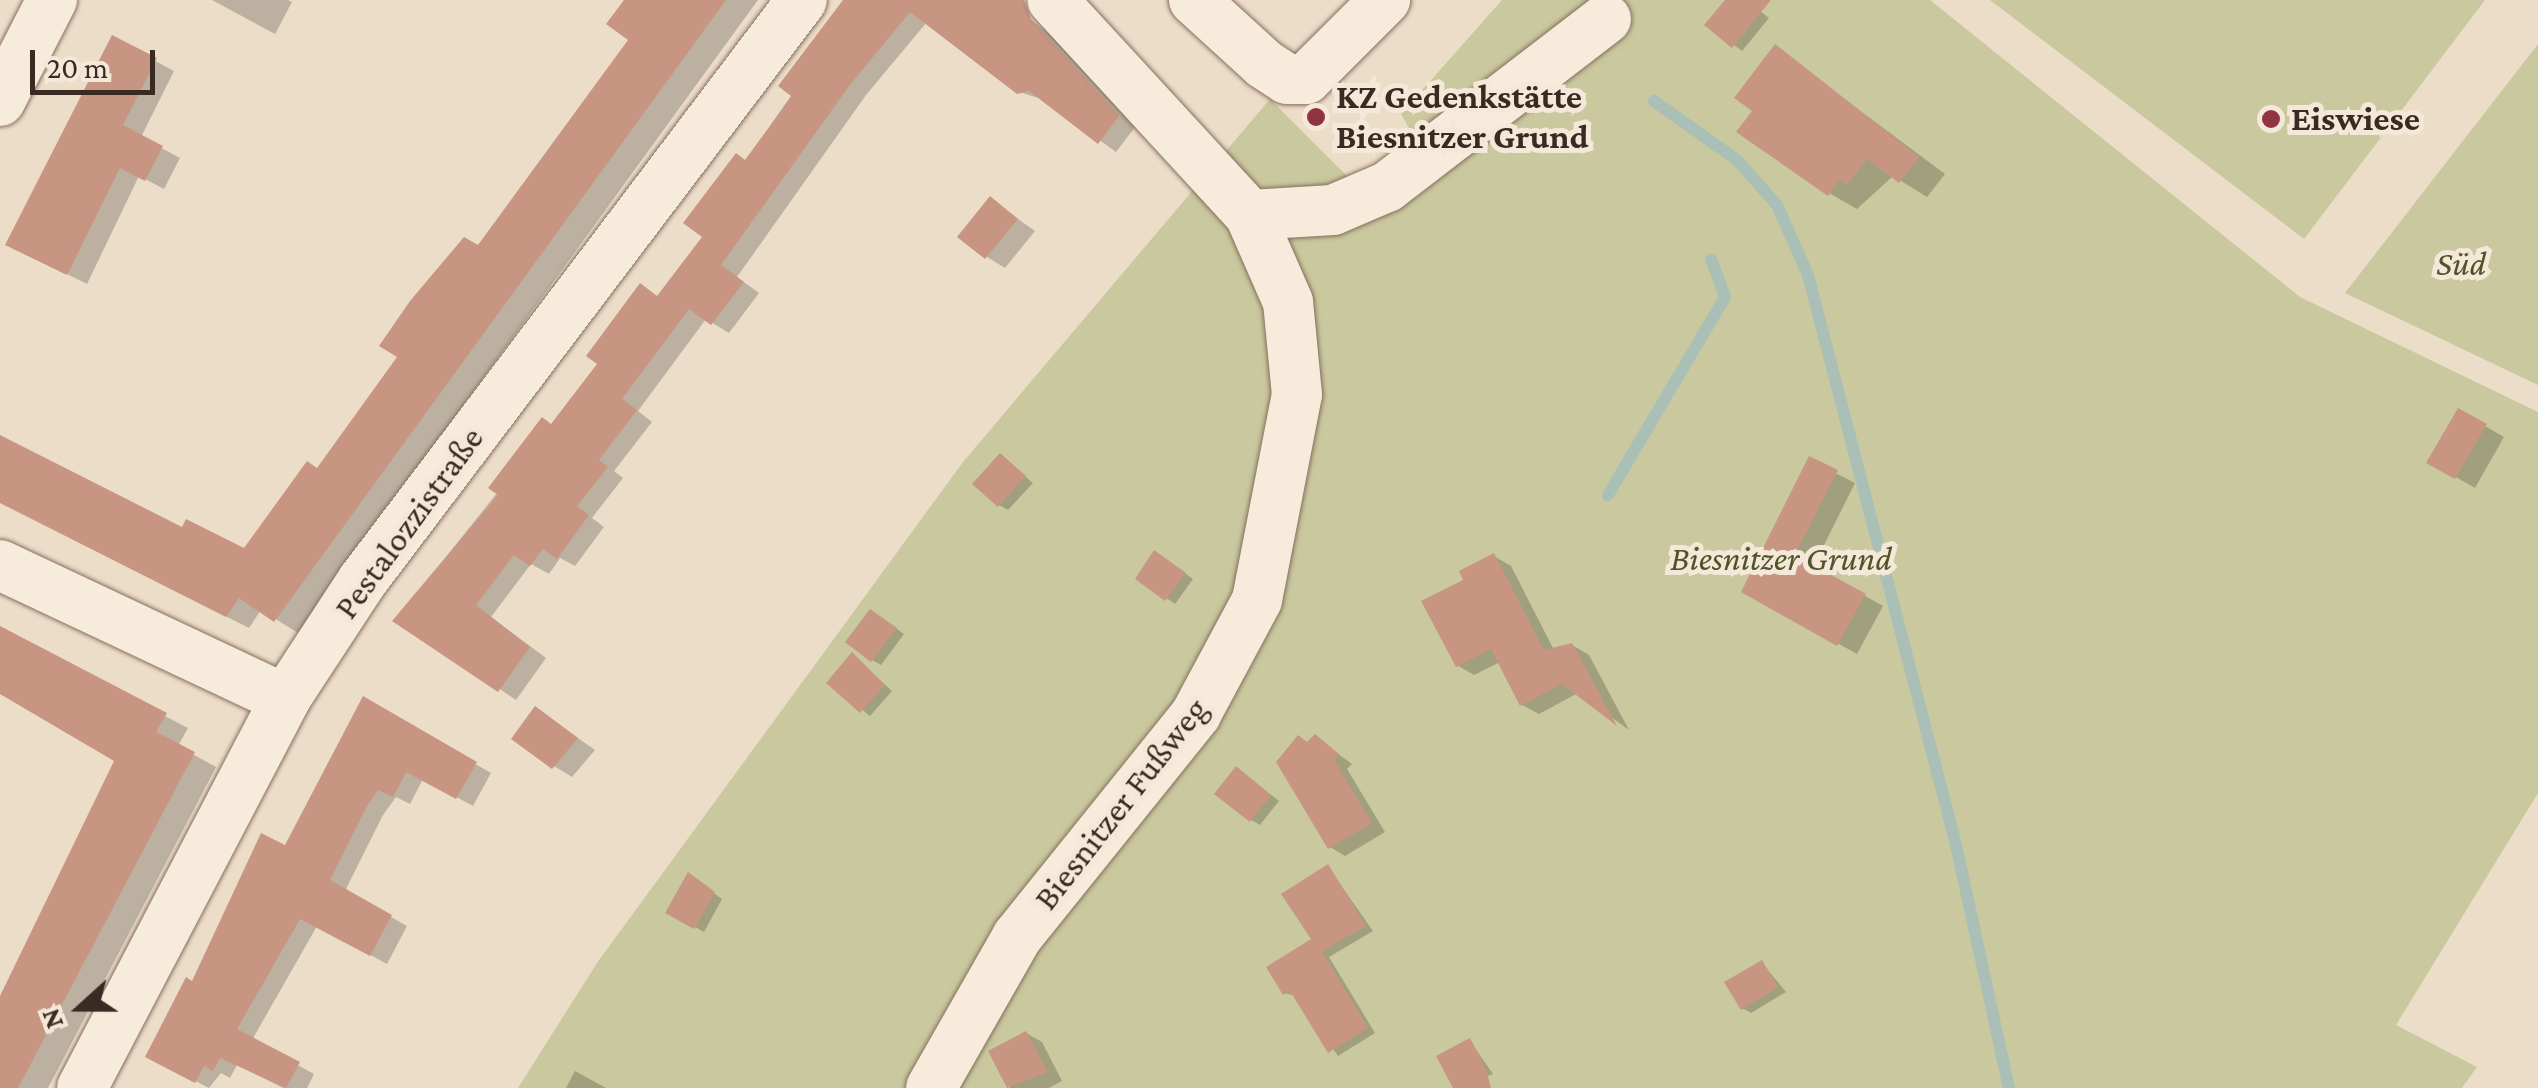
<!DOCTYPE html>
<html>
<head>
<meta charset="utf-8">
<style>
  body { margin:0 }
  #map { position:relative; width:2538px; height:1088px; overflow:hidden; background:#ecddc9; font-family:"Crimson Pro",serif }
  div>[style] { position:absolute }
  .green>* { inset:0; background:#c9c89e }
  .shadow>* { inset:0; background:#0003 }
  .stream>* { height:12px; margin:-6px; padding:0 6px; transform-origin:6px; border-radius:6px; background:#aac0b7 }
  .building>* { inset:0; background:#c79582 }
  .roads { filter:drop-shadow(0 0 2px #876f5f) drop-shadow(0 0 2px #876f5f) }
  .minor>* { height:50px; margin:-25px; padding:0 25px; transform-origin:25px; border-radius:25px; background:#f7ebdc }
  .dots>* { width:28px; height:28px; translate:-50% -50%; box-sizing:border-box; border:5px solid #f4e8d9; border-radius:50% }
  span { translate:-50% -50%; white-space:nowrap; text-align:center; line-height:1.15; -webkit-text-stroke:10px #f4e8d9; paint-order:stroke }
  .poi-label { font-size:35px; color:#392a22; font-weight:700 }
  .left { translate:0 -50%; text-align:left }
  .park-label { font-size:35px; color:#4f532a; font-style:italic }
  .street-label { font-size:35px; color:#392a22 }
  .north { position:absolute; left:30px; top:958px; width:100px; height:100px; -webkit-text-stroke:8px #f4e8d9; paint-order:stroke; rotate:249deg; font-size:28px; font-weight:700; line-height:40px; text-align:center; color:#392a22 }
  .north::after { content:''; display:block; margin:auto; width:35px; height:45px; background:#392a22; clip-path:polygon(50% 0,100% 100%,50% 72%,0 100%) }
  .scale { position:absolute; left:30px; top:50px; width:125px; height:45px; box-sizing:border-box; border:5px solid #392a22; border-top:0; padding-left:12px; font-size:30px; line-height:35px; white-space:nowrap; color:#392a22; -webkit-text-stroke:8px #f4e8d9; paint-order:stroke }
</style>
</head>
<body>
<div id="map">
  <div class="green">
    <div style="clip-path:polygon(1502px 0,1930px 0,2300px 297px,2538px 412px,2538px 793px,2396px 1025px,2477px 1067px,2462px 1088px,518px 1088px,597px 963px,963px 462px,1270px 99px,1376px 205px,1429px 164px,1401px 114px)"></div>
    <div style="clip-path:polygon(1990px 0,2485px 0,2304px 239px)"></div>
    <div style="clip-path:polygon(2538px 44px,2538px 385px,2345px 293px)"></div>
  </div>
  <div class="shadow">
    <div style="clip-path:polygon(212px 0,288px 0,292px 2px,275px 34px)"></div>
    <div style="clip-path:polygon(627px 0,758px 0,298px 633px,261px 610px,249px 628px,0 501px,0 459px,244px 552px,318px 471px,631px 39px)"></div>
    <div style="clip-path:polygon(843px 0,1004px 0,1049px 33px,1135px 127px,1116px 152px,1045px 100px,1019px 92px,927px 22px,866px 95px,737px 277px,759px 293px,729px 333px,706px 319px,638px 411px,652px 422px,614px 471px,623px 478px,592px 518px,604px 527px,575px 566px,560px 558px,549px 574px,531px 564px,491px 617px,546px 658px,516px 700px,396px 620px,600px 363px,641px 287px,659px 297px,705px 237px,746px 162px,795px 95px)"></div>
    <div style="clip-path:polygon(1728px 0,1746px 0,1769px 18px,1742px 51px,1708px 25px)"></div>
    <div style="clip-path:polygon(113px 38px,174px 71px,141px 137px,180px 158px,164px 189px,139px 176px,87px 284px,27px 254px)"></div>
    <div style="clip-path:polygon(1776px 48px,1945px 174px,1927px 197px,1893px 176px,1857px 209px,1829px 193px,1756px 111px)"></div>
    <div style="clip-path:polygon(990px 199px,1035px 231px,1005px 268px,987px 257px)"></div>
    <div style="clip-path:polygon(2459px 411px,2504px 437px,2475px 488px,2430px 462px)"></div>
    <div style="clip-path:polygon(1001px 456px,1033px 483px,1008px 510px,999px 505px)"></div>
    <div style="clip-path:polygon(1810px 460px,1855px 483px,1813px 567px,1883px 606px,1857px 654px,1744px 591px)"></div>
    <div style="clip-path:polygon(1494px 556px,1511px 566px,1554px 650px,1572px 645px,1589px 655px,1629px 730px,1578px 693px,1539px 714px,1522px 705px,1500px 662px,1474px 675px,1457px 665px,1467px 581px)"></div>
    <div style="clip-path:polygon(1163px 558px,1193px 579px,1175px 604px,1139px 579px)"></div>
    <div style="clip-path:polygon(880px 617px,904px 634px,881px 665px,872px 660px)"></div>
    <div style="clip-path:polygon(0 630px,188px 728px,178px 746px,216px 767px,48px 1088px,0 1088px,0 1003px,117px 761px,0 693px)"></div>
    <div style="clip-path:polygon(852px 655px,892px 691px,870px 716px,829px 683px)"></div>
    <div style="clip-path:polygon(364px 700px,491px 773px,473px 806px,423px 779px,410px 804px,396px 797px,383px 815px,345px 891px,407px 926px,387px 964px,317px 926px,252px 1040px,314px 1074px,307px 1088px,283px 1088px,237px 1065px,230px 1078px,221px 1073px,209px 1088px,165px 1065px,193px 984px,286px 849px)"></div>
    <div style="clip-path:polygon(536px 709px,595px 750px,572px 777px,554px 766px)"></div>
    <div style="clip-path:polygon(1315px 737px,1352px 764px,1347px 769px,1385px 832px,1345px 856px,1330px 847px,1309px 744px)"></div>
    <div style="clip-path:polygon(1245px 775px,1279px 801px,1260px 825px,1251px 820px)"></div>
    <div style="clip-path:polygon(1328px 867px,1373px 931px,1329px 957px,1375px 1033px,1338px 1056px,1296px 996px,1285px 993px,1314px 940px)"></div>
    <div style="clip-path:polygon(697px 881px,722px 899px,704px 932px,668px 912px)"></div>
    <div style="clip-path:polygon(1762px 963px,1786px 992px,1751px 1013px,1742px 1008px)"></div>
    <div style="clip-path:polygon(1026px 1033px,1042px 1042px,1062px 1081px,1049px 1088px,1010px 1088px,991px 1052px)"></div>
    <div style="clip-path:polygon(1470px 1041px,1493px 1074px,1459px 1088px)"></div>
    <div style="clip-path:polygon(575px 1071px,606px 1088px,566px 1088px)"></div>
  </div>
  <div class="stream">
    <div style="left:1654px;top:101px;width:102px;rotate:35.4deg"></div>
    <div style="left:1737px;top:160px;width:60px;rotate:48.4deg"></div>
    <div style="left:1777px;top:205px;width:77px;rotate:66.1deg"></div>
    <div style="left:1808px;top:275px;width:589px;rotate:75.44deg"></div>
    <div style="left:1956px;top:845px;width:249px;rotate:77.7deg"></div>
    <div style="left:1608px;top:495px;width:230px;rotate:-59.4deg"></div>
    <div style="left:1725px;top:297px;width:40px;rotate:-110.2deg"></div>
  </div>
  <div class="building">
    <div style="clip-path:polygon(624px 0,726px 0,274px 622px,239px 598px,226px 617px,0 503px,0 435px,182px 527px,186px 519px,244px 548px,307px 461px,317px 468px,397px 357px,379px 346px,410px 301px,464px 237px,478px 245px,628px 40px,606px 24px)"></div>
    <div style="clip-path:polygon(843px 0,1024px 0,1031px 19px,1119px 116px,1098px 144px,1029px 91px,1017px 94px,910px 12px,849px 86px,721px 265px,744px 282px,711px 325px,689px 309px,622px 399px,637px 410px,599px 460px,608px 467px,577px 506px,589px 515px,557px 559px,543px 549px,530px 566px,514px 555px,476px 605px,530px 647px,498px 692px,392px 621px,498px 495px,488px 488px,542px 417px,551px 424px,597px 364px,586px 356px,640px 283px,657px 296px,702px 237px,683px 223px,736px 153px,745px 160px,767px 130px,791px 96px,778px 86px)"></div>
    <div style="clip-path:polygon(1725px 0,1771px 0,1732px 48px,1704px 25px)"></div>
    <div style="clip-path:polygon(112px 35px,157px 58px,123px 125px,163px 146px,145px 181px,120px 168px,67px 275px,5px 245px)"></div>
    <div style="clip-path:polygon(1775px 44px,1919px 157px,1899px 183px,1867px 159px,1847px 185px,1840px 180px,1828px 196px,1736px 132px,1752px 111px,1734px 98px)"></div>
    <div style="clip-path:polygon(990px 196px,1018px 219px,985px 259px,957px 237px)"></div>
    <div style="clip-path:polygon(2458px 408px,2487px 424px,2455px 479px,2426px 463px)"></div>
    <div style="clip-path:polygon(1000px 453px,1026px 476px,998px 507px,972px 484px)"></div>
    <div style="clip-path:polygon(1809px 456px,1838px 470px,1795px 555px,1866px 594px,1837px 646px,1741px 592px)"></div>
    <div style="clip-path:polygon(1154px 550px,1186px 573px,1165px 601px,1135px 579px)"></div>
    <div style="clip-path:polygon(1494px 553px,1544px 650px,1572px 643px,1617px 726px,1562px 684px,1520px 706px,1491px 649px,1456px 667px,1421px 601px,1463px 580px,1459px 571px)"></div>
    <div style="clip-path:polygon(870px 609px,897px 628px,871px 662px,845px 642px)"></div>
    <div style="clip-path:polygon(0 626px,167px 713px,156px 732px,195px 752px,18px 1088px,0 1088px,0 996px,114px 761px,0 694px)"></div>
    <div style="clip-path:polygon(852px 652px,885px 685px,860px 713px,826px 683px)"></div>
    <div style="clip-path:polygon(363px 696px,477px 762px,456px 799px,406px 772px,393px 797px,378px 790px,367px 806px,330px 880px,392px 915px,370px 956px,300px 919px,237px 1029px,300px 1062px,286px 1088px,220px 1058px,213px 1071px,204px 1066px,195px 1083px,145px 1057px,186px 977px,192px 981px,261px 833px,285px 845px)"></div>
    <div style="clip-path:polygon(535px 706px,578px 738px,552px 769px,511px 739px)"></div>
    <div style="clip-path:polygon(1315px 734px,1339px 754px,1334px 760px,1372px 823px,1328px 849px,1276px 762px,1298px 735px,1307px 742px)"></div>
    <div style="clip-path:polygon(1236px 766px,1271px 795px,1250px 822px,1214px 794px)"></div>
    <div style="clip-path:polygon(1328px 864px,1366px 926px,1322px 951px,1368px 1028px,1328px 1053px,1290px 991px,1283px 995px,1266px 967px,1311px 939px,1281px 894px)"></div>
    <div style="clip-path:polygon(688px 872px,715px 892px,694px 929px,665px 913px)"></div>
    <div style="clip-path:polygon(1762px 960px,1778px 987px,1741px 1010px,1724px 982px)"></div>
    <div style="clip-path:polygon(1026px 1031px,1048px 1072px,1007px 1088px,988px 1051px)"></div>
    <div style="clip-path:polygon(1470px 1038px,1486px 1069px,1491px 1088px,1453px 1088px,1436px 1056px)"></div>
  </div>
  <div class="roads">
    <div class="minor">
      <div style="left:1194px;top:0;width:95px;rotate:42.4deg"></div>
      <div style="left:1264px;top:64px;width:27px;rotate:33deg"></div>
      <div style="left:1287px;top:79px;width:19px"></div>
      <div style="left:1306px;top:79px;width:112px;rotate:-45deg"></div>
      <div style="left:0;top:101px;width:114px;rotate:-62.8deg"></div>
      <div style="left:1250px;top:215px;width:83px;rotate:-3.4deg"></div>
      <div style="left:1333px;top:210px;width:59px;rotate:-23.1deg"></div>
      <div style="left:1387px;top:187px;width:276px;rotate:-37.5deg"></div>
      <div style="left:0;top:565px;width:315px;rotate:25.2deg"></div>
      <div style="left:82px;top:1088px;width:439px;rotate:-62.4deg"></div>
      <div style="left:285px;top:699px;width:142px;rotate:-56.8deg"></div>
      <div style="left:363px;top:580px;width:727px;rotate:-52.88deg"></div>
      <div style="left:931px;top:1088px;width:174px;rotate:-60.3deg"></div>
      <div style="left:1017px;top:937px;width:286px;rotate:-51.2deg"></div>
      <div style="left:1196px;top:714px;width:129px;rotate:-61.8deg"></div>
      <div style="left:1257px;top:600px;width:209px;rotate:-79deg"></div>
      <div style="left:1297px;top:395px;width:93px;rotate:-95.5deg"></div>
      <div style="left:1288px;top:302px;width:95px;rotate:-113.6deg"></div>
      <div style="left:1250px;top:215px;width:292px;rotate:-132.6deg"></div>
    </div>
  </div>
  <div class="dots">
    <div style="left:1316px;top:117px;background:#913441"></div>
    <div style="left:2271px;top:119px;background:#913441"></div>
  </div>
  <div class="poi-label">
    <span class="left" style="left:1336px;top:117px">KZ Gedenkstätte<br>Biesnitzer Grund</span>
    <span class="left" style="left:2291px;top:119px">Eiswiese</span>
  </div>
  <div class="park-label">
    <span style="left:2461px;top:264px">Süd</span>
    <span style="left:1781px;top:559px">Biesnitzer Grund</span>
  </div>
  <div class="street-label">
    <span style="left:409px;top:523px;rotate:-54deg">Pestalozzistraße</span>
    <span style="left:1121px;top:804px;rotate:-52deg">Biesnitzer Fußweg</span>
  </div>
  <div class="north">N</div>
  <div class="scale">20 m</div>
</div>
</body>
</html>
